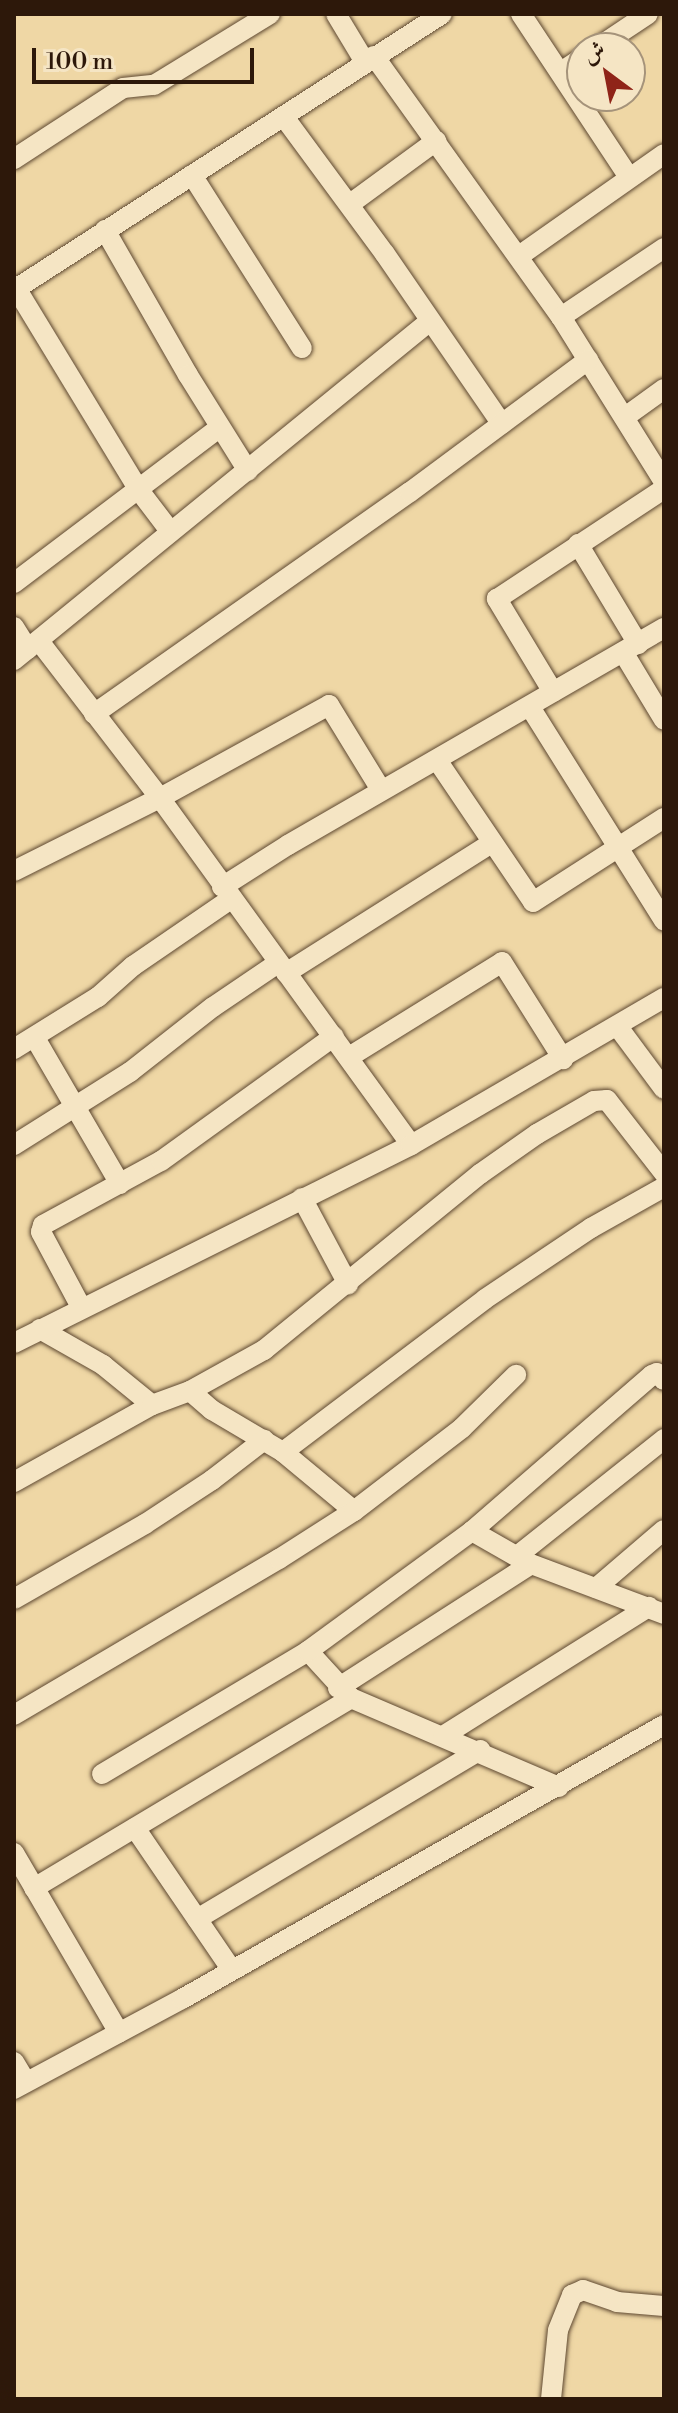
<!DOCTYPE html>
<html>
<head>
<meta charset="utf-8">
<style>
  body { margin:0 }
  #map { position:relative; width:678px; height:2413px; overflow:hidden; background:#efd7a5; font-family:"Libre Bodoni",Amiri,serif }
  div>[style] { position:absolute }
  .roads { filter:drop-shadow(0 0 2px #5e4831) drop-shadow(0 0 2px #5e4831) }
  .minor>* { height:20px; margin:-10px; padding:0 10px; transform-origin:10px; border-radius:10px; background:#f5e5c4 }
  span { translate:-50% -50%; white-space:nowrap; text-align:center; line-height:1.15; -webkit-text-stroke:6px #f5e5c4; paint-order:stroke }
  .frame { position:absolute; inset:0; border:16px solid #2d180a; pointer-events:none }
  .north { position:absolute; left:566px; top:32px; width:80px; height:80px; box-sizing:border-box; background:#f5e5c4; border:2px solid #a5937a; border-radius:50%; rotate:328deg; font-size:22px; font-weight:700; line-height:32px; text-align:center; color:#2d180a }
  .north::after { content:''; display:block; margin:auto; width:28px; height:36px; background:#8f2418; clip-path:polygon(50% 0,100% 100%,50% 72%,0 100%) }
  .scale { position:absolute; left:32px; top:48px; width:222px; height:36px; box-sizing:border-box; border:4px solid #2d180a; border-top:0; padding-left:10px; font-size:24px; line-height:28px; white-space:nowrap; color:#2d180a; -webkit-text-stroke:6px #f5e5c4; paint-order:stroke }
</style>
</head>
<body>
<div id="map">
  <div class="roads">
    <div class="minor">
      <div style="left:336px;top:14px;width:56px;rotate:58.9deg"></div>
      <div style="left:521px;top:14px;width:196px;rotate:56.5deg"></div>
      <div style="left:597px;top:48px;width:61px;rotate:-33.7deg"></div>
      <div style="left:374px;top:56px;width:321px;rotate:54.4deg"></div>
      <div style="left:561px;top:317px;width:195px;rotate:58deg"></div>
      <div style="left:561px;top:72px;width:25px;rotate:-34deg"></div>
      <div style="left:284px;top:117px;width:170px;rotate:53.6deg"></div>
      <div style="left:385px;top:254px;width:206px;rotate:55.5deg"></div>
      <div style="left:14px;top:159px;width:130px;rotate:-33.1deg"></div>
      <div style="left:123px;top:88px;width:31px;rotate:-6deg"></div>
      <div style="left:154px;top:85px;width:136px;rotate:-31.5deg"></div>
      <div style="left:192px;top:175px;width:205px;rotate:57.6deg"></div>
      <div style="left:350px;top:204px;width:107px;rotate:-36.2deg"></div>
      <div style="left:105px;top:230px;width:167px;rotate:60.2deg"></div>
      <div style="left:188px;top:375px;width:113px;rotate:58deg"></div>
      <div style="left:519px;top:256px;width:177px;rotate:-35.1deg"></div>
      <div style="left:16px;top:288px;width:235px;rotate:58.7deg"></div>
      <div style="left:138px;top:489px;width:53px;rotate:52.7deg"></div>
      <div style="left:14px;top:290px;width:509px;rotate:-32.82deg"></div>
      <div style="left:561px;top:317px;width:124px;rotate:-33.8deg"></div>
      <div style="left:625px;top:417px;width:48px;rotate:-35.7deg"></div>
      <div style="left:578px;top:544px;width:117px;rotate:59deg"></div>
      <div style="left:14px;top:583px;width:258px;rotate:-37.1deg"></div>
      <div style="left:14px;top:627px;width:26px;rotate:58deg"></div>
      <div style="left:39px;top:641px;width:198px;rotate:52.4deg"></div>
      <div style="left:160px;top:798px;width:428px;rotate:54.1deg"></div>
      <div style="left:623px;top:652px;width:79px;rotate:58.9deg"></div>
      <div style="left:14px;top:660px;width:537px;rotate:-39.18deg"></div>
      <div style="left:553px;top:692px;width:109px;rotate:-121.1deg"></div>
      <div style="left:497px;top:599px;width:200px;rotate:-33.4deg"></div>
      <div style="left:530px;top:707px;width:252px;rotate:57.9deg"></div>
      <div style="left:94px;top:714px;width:386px;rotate:-35.1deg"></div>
      <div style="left:410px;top:492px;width:222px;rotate:-36.6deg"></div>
      <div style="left:437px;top:760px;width:171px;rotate:55.9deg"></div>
      <div style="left:533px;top:902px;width:156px;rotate:-32.7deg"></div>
      <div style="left:14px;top:871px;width:163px;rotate:-26.6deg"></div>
      <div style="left:160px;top:798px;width:193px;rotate:-28.8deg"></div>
      <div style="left:329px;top:705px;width:100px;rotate:58.5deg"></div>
      <div style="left:222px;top:887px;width:78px;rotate:-32.5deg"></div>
      <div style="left:288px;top:845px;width:434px;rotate:-30deg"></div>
      <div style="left:286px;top:973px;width:244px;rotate:-32.3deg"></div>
      <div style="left:618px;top:1027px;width:77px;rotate:53.4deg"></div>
      <div style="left:35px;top:1038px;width:169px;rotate:59.8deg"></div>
      <div style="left:14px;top:1049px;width:99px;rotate:-31.8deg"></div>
      <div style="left:98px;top:997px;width:47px;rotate:-41.5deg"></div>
      <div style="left:133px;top:966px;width:119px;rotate:-34.4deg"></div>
      <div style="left:349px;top:1057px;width:180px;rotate:-31.8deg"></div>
      <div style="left:502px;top:962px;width:115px;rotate:57.8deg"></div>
      <div style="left:14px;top:1145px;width:137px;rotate:-32.2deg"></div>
      <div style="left:130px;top:1072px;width:105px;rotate:-38.1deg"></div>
      <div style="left:213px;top:1007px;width:78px;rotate:-34.1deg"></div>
      <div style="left:302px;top:1198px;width:98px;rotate:61.9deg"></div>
      <div style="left:81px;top:1307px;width:85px;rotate:-118.1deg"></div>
      <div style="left:41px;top:1232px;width:7px;rotate:-74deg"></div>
      <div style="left:43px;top:1225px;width:134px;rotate:-28.5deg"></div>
      <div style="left:161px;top:1161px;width:213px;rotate:-35.8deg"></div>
      <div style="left:40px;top:1329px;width:73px;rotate:29.7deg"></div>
      <div style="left:103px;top:1365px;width:63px;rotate:39.2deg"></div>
      <div style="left:14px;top:1343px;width:444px;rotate:-26.5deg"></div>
      <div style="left:411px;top:1145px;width:293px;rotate:-30.2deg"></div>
      <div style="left:190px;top:1391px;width:29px;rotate:41deg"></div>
      <div style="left:212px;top:1410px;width:82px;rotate:30.6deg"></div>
      <div style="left:283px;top:1452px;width:92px;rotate:39.7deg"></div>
      <div style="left:283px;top:1452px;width:253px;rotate:-37.1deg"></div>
      <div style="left:485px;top:1299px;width:128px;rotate:-33.8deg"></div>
      <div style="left:591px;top:1228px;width:84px;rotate:-29.3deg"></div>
      <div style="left:14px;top:1482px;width:158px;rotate:-29.2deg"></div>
      <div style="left:152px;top:1405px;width:40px;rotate:-20.2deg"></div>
      <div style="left:190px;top:1391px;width:85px;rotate:-29deg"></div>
      <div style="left:264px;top:1350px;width:279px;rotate:-39.2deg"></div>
      <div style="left:480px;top:1174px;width:70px;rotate:-35.1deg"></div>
      <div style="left:537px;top:1134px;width:66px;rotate:-30.1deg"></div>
      <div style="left:594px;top:1101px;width:13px;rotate:-4deg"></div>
      <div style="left:607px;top:1100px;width:93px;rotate:52deg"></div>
      <div style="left:472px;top:1531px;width:64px;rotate:29.7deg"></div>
      <div style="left:517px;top:1556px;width:188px;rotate:-38.5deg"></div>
      <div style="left:596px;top:1588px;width:89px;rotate:-40.5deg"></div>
      <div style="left:14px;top:1599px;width:151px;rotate:-29.8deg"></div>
      <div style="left:145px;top:1524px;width:80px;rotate:-33.3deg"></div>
      <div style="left:212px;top:1480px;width:66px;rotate:-37.6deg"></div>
      <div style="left:308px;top:1651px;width:64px;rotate:47.5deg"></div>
      <div style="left:351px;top:1698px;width:226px;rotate:23.2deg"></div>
      <div style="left:338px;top:1688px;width:229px;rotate:-32.7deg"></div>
      <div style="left:531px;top:1564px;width:142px;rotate:20.6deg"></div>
      <div style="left:14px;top:1715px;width:308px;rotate:-30.5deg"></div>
      <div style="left:279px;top:1559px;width:89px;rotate:-32.6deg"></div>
      <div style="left:354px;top:1511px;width:136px;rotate:-37.5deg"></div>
      <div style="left:462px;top:1428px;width:76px;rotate:-44.5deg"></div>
      <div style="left:443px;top:1736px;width:243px;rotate:-32.1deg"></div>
      <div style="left:102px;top:1774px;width:240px;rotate:-30.8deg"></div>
      <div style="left:308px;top:1651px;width:203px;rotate:-36.2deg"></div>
      <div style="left:472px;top:1531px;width:238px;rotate:-40.9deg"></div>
      <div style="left:652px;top:1375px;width:5px;rotate:-22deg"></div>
      <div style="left:657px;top:1373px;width:10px;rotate:45deg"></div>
      <div style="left:135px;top:1828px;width:172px;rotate:55.7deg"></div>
      <div style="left:14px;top:1853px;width:208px;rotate:59.7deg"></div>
      <div style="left:34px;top:1888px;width:370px;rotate:-30.9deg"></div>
      <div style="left:197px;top:1919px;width:330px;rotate:-30.8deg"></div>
      <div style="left:14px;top:2062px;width:23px;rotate:59deg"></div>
      <div style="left:14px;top:2089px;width:191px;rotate:-28.2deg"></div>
      <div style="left:182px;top:1999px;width:554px;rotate:-29.62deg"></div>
      <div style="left:551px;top:2399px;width:69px;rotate:-84.2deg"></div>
      <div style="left:558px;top:2330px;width:38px;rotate:-68deg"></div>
      <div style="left:572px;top:2295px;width:12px;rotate:-24deg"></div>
      <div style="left:583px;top:2290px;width:36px;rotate:19deg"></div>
      <div style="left:617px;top:2302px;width:47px;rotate:4.9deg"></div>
    </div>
  </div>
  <div class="frame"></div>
  <div class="north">ش</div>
  <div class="scale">100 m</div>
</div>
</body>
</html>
